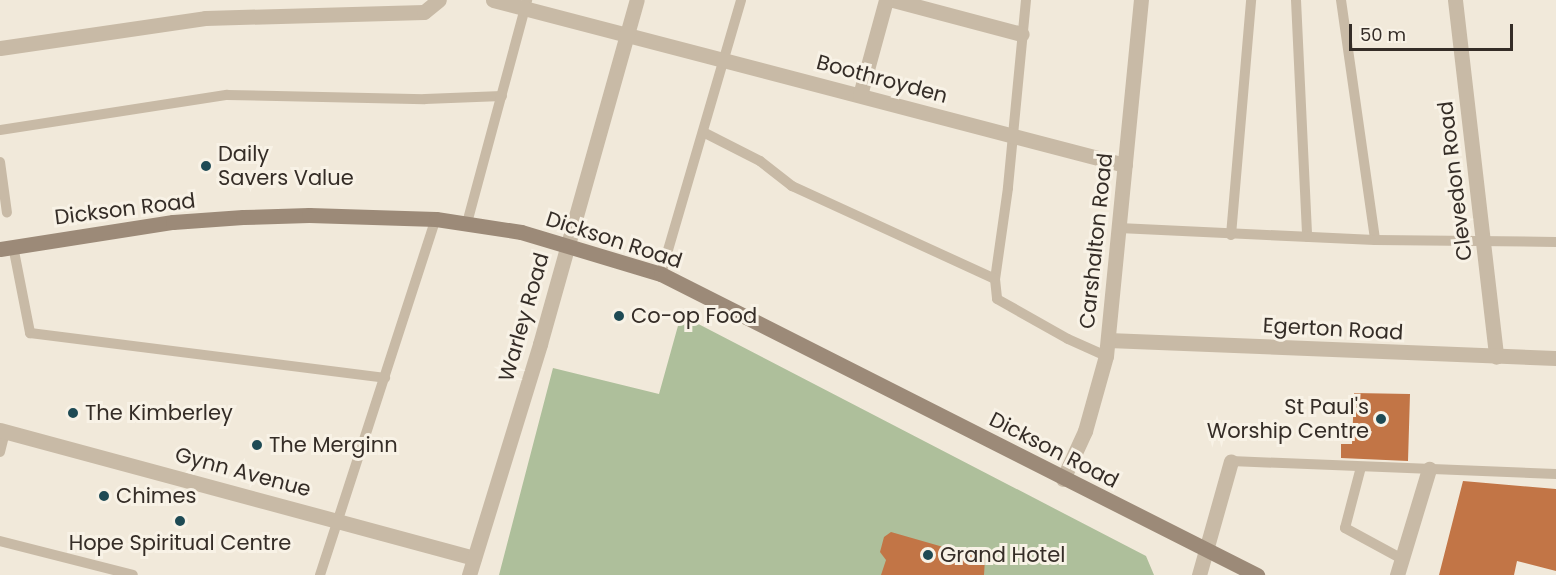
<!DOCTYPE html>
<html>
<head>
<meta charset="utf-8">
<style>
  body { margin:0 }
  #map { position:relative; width:1556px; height:575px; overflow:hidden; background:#f1e9da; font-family:Poppins,sans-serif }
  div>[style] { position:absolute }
  .green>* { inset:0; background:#aebf9b }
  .building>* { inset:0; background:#c27546 }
  .lane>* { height:10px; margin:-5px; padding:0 5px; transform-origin:5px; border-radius:5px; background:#c8baa6 }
  .street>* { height:15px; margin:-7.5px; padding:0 7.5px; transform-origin:7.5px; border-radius:7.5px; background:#c8baa6 }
  .secondary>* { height:15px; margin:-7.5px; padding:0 7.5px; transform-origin:7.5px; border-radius:7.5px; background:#9c8a78 }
  .dots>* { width:16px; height:16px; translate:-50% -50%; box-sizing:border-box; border:3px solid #f8f2e6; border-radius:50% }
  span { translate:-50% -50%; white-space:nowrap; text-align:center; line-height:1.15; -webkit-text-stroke:6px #f8f2e6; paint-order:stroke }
  .street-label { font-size:21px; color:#352d27 }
  .poi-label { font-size:21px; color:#352d27 }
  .left { translate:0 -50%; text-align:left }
  .right { translate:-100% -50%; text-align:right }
  .scale { position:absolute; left:1349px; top:24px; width:164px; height:27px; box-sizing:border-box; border:3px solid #352d27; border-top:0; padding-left:8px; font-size:18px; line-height:21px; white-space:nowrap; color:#352d27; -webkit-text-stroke:4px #f8f2e6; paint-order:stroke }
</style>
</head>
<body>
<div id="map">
  <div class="green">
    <div style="clip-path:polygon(681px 315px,1146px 556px,1154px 575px,499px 575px,553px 368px,659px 394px)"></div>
  </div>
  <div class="building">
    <div style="clip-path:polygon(1354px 393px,1410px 394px,1408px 461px,1341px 458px,1341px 444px,1352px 444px)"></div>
    <div style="clip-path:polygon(1463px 481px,1556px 489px,1556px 571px,1517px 561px,1514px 575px,1439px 575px)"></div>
    <div style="clip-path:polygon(891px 532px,985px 559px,984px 575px,881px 575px,886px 560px,880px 552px,884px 537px)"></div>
  </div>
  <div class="lane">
    <div style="left:1026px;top:0;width:189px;rotate:95.5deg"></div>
    <div style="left:1008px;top:188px;width:92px;rotate:98.1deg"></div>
    <div style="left:995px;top:279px;width:20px;rotate:84deg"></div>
    <div style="left:997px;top:299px;width:81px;rotate:29.4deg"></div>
    <div style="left:1068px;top:339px;width:42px;rotate:24.1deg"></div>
    <div style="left:1296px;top:0;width:237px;rotate:87.3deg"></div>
    <div style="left:1341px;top:0;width:242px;rotate:81.9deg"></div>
    <div style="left:0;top:130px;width:230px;rotate:-8.8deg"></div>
    <div style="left:227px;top:95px;width:198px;rotate:1.2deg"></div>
    <div style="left:425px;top:99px;width:77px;rotate:-2.2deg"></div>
    <div style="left:703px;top:132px;width:64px;rotate:27deg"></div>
    <div style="left:760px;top:161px;width:41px;rotate:38deg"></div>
    <div style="left:792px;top:186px;width:223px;rotate:24.6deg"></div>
    <div style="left:0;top:162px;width:51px;rotate:82.2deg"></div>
    <div style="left:467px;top:223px;width:231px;rotate:-74.9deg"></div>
    <div style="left:1119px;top:228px;width:256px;rotate:2.7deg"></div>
    <div style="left:1375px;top:240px;width:181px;rotate:0.6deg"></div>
    <div style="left:1231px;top:235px;width:236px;rotate:-85.1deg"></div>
    <div style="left:13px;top:246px;width:89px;rotate:78.9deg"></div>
    <div style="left:30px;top:333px;width:358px;rotate:7.2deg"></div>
    <div style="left:661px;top:274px;width:285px;rotate:-73.7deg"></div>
    <div style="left:0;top:452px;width:21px;rotate:-76deg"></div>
    <div style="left:1231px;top:461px;width:325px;rotate:2.3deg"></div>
    <div style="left:1361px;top:467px;width:63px;rotate:104.7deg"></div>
    <div style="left:1345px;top:528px;width:65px;rotate:28.5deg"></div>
    <div style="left:0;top:541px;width:137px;rotate:14.3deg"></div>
    <div style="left:320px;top:575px;width:374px;rotate:-72deg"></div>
  </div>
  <div class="street">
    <div style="left:493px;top:0;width:653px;rotate:14.63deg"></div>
    <div style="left:893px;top:0;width:133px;rotate:14.8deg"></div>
    <div style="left:1455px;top:0;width:359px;rotate:83.4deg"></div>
    <div style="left:0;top:48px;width:207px;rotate:-8.3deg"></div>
    <div style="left:205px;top:18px;width:219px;rotate:-1.6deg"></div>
    <div style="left:424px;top:12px;width:19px;rotate:-39deg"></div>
    <div style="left:860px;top:95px;width:98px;rotate:-74.7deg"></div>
    <div style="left:1108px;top:340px;width:448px;rotate:2.3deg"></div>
    <div style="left:0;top:430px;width:491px;rotate:15.1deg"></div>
    <div style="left:1063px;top:479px;width:53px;rotate:-65.4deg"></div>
    <div style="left:1085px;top:431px;width:78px;rotate:-74.4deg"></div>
    <div style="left:1106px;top:356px;width:358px;rotate:-84.4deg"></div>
    <div style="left:469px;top:575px;width:242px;rotate:-72.9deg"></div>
    <div style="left:540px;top:344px;width:357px;rotate:-74.3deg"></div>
    <div style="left:1199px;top:575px;width:118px;rotate:-74.3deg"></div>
    <div style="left:1397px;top:575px;width:111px;rotate:-73.2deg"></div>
  </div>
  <div class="secondary">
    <div style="left:0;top:249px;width:175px;rotate:-8.9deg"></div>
    <div style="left:173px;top:222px;width:70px;rotate:-4.1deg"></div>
    <div style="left:243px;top:217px;width:66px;rotate:-1.7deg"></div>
    <div style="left:309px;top:215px;width:127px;rotate:1.8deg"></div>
    <div style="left:436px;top:219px;width:86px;rotate:8.7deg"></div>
    <div style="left:521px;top:232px;width:146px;rotate:16.7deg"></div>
    <div style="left:661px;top:274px;width:668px;rotate:26.8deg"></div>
  </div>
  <div class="dots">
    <div style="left:206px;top:166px;background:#1e4a54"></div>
    <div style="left:619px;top:316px;background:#1e4a54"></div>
    <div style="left:73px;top:413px;background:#1e4a54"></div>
    <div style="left:1381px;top:419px;background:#1e4a54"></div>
    <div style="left:257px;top:445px;background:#1e4a54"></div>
    <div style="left:104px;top:496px;background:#1e4a54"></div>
    <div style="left:180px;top:521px;background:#1e4a54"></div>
    <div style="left:928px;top:555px;background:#1e4a54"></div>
  </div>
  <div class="street-label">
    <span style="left:882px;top:79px;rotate:15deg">Boothroyden</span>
    <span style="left:1455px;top:181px;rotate:-97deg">Clevedon Road</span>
    <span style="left:125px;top:209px;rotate:-7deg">Dickson Road</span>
    <span style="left:614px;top:240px;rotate:18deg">Dickson Road</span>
    <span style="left:1096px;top:241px;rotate:-84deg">Carshalton Road</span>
    <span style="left:524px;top:317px;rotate:-74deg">Warley Road</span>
    <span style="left:1333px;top:329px;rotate:3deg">Egerton Road</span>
    <span style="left:1054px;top:450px;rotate:27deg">Dickson Road</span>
    <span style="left:243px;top:472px;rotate:15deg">Gynn Avenue</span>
  </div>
  <div class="poi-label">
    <span class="left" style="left:218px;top:166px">Daily<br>Savers Value</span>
    <span class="left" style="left:631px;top:316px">Co-op Food</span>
    <span class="right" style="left:1369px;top:419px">St Paul's<br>Worship Centre</span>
    <span class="left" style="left:85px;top:413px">The Kimberley</span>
    <span class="left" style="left:269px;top:445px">The Merginn</span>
    <span class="left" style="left:116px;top:496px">Chimes</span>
    <span style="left:180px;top:543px">Hope Spiritual Centre</span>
    <span class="left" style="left:940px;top:555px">Grand Hotel</span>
  </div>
  <div class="scale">50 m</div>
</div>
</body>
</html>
